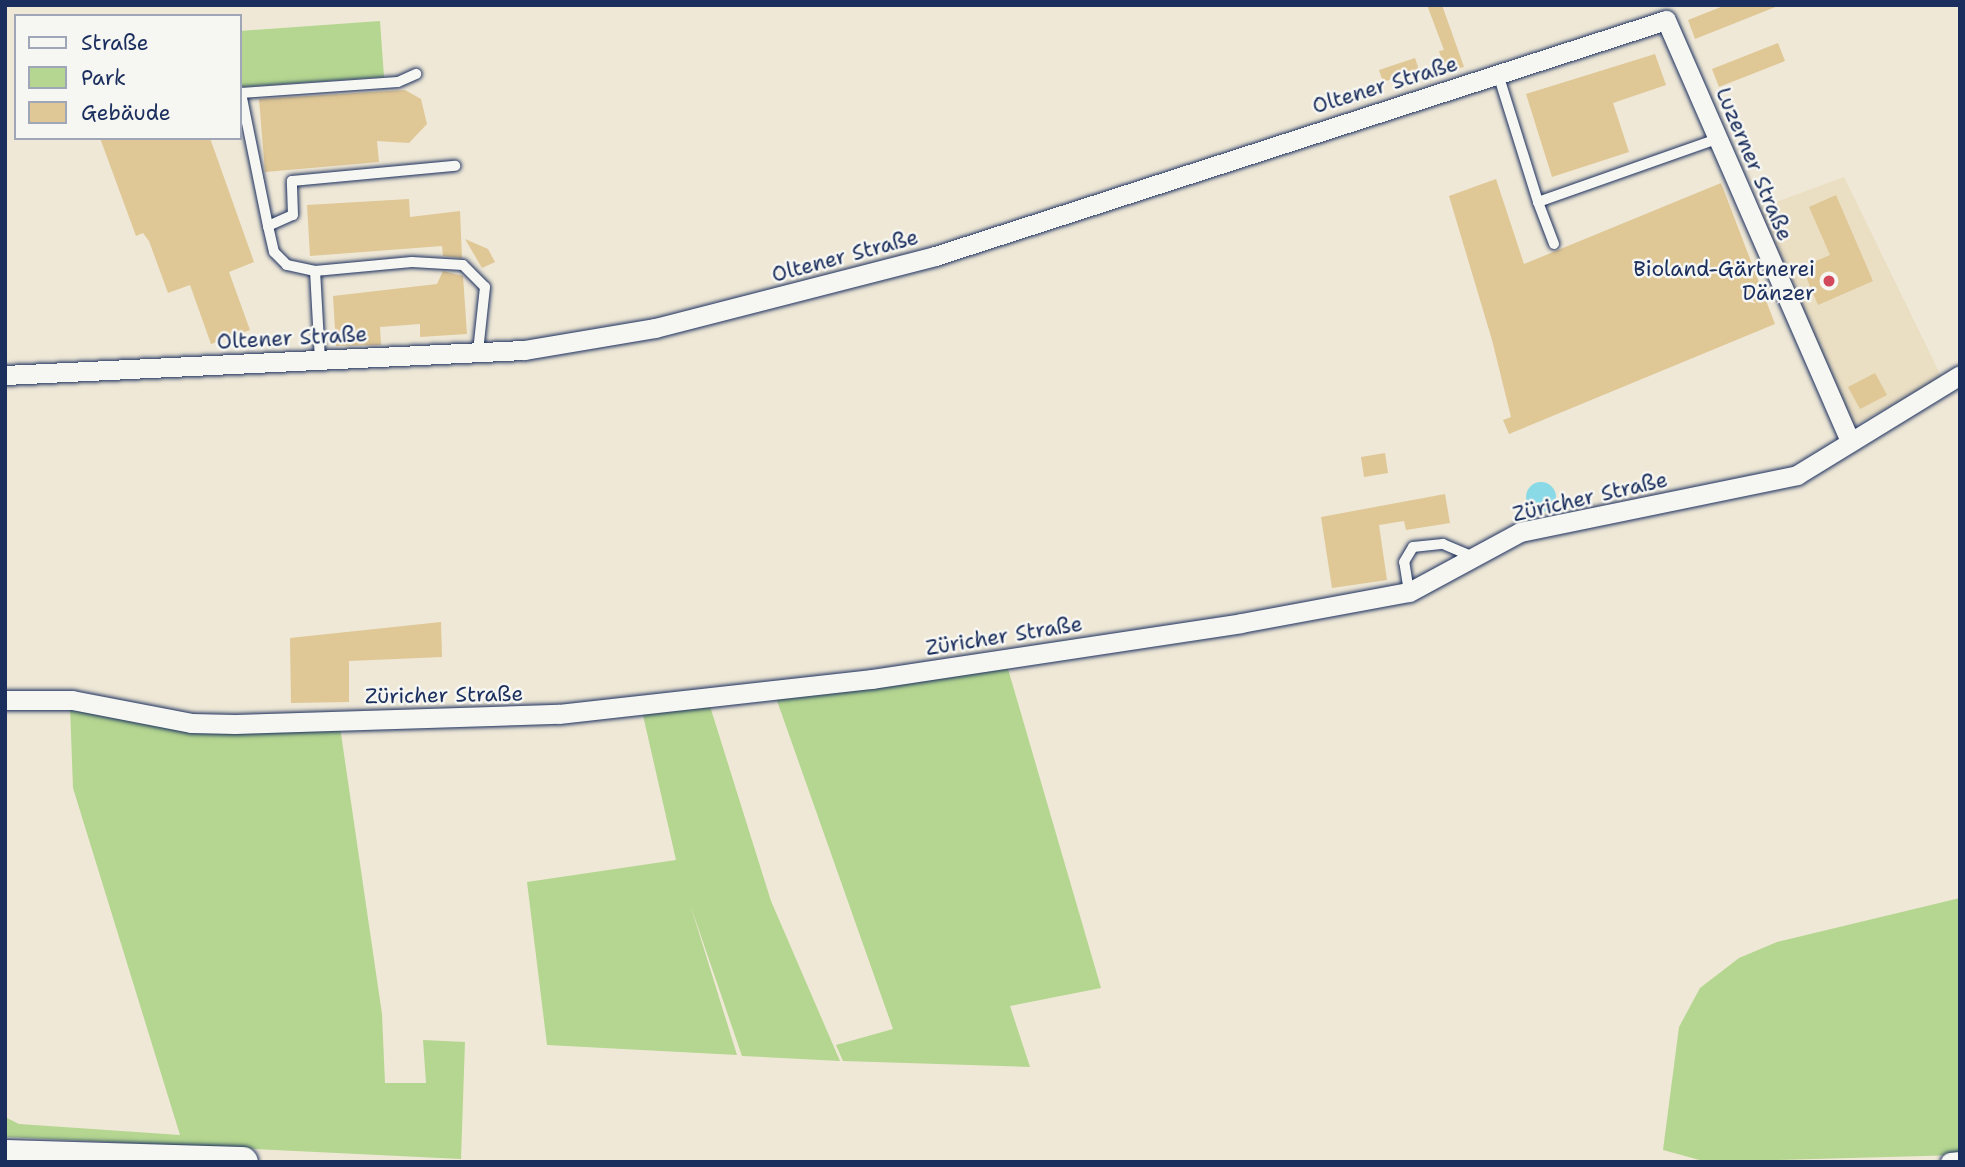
<!DOCTYPE html>
<html>
<head>
<meta charset="utf-8">
<style>
  body { margin:0 }
  #map { position:relative; width:1965px; height:1167px; overflow:hidden; background:#efe8d6; font-family:"Shantell Sans",sans-serif }
  div>[style] { position:absolute }
  .built>* { inset:0; background:#eadec3 }
  .green>* { inset:0; background:#b4d690 }
  .water>* { inset:0; background:#8ad9e7 }
  .round { border-radius:50% }
  .building>* { inset:0; background:#dfc796 }
  .roads { filter:drop-shadow(0 0 2px #1b2f5e) drop-shadow(0 0 2px #1b2f5e) }
  .lane>* { height:10px; margin:-5px; padding:0 5px; transform-origin:5px; border-radius:5px; background:#f6f6f2 }
  .street>* { height:19px; margin:-9.5px; padding:0 9.5px; transform-origin:9.5px; border-radius:9.5px; background:#f6f6f2 }
  .primary>* { height:30px; margin:-15px; padding:0 15px; transform-origin:15px; border-radius:15px; background:#f6f6f2 }
  .dots>* { width:19px; height:19px; translate:-50% -50%; box-sizing:border-box; border:4px solid #f6f6f2; border-radius:50% }
  span { translate:-50% -50%; white-space:nowrap; text-align:center; line-height:1.15; -webkit-text-stroke:5px #f6f6f2; paint-order:stroke }
  .street-label { font-size:21px; color:#1b2f5e }
  .poi-label { font-size:21px; color:#1b2f5e }
  .right { translate:-100% -50%; text-align:right }
  .frame { position:absolute; inset:0; border:7px solid #1b2f5e; pointer-events:none }
  .legend { position:absolute; left:14px; top:14px; width:228px; height:126px; box-sizing:border-box; background:#f6f6f2; border:2px solid #9ea6b7; margin:0; padding:9px 12px; list-style:none; font-size:21px; color:#1b2f5e }
  .legend li { display:flex; align-items:center; gap:14px; height:35px }
  .legend b { width:35px; border:2px solid #9ea6b7 }
</style>
</head>
<body>
<div id="map">
  <div class="built">
    <div style="clip-path:polygon(1844px 177px,1942px 378px,1853px 426px,1754px 210px)"></div>
  </div>
  <div class="green">
    <div style="clip-path:polygon(380px 21px,384px 77px,240px 87px,240px 31px)"></div>
    <div style="clip-path:polygon(1006px 662px,1101px 988px,1010px 1006px,1030px 1067px,843px 1061px,836px 1045px,893px 1029px,775px 695px)"></div>
    <div style="clip-path:polygon(709px 703px,771px 901px,840px 1061px,742px 1056px,690px 904px,737px 1055px,547px 1045px,527px 882px,676px 860px,642px 711px)"></div>
    <div style="clip-path:polygon(70px 706px,340px 727px,382px 1014px,385px 1083px,426px 1083px,423px 1040px,465px 1042px,461px 1159px,5px 1137px,5px 1117px,19px 1124px,180px 1135px,73px 788px)"></div>
    <div style="clip-path:polygon(1960px 898px,1960px 1155px,1707px 1162px,1663px 1150px,1679px 1027px,1700px 988px,1739px 958px,1777px 942px)"></div>
  </div>
  <div class="water">
    <div class="round" style="left:1526px;top:482px;width:30px;height:30px"></div>
  </div>
  <div class="building">
    <div style="clip-path:polygon(1427px 5px,1442px 5px,1464px 67px,1446px 72px,1439px 51px,1444px 50px)"></div>
    <div style="clip-path:polygon(1726px 5px,1778px 5px,1778px 6px,1695px 39px,1688px 20px)"></div>
    <div style="clip-path:polygon(1778px 43px,1785px 61px,1719px 87px,1712px 69px)"></div>
    <div style="clip-path:polygon(1655px 54px,1666px 85px,1613px 103px,1629px 152px,1552px 177px,1526px 94px)"></div>
    <div style="clip-path:polygon(1415px 58px,1419px 70px,1383px 82px,1379px 70px)"></div>
    <div style="clip-path:polygon(405px 90px,421px 99px,427px 124px,409px 143px,377px 141px,379px 162px,265px 172px,259px 99px)"></div>
    <div style="clip-path:polygon(100px 138px,210px 138px,254px 262px,229px 272px,250px 330px,211px 344px,190px 285px,168px 293px,149px 241px,143px 233px,136px 236px)"></div>
    <div style="clip-path:polygon(1496px 179px,1524px 264px,1721px 183px,1775px 324px,1509px 434px,1503px 420px,1511px 417px,1492px 340px,1449px 196px)"></div>
    <div style="clip-path:polygon(1836px 195px,1873px 281px,1818px 305px,1802px 267px,1830px 255px,1809px 207px)"></div>
    <div style="clip-path:polygon(409px 199px,410px 217px,460px 211px,462px 258px,443px 256px,442px 246px,310px 256px,307px 205px)"></div>
    <div style="clip-path:polygon(465px 239px,488px 249px,495px 262px,482px 268px)"></div>
    <div style="clip-path:polygon(443px 271px,463px 276px,467px 334px,420px 337px,420px 324px,380px 327px,381px 345px,336px 346px,333px 296px,437px 284px)"></div>
    <div style="clip-path:polygon(1875px 373px,1887px 395px,1860px 409px,1848px 387px)"></div>
    <div style="clip-path:polygon(1385px 453px,1388px 473px,1364px 477px,1361px 457px)"></div>
    <div style="clip-path:polygon(1445px 494px,1450px 523px,1406px 530px,1404px 521px,1379px 525px,1387px 580px,1332px 588px,1321px 517px)"></div>
    <div style="clip-path:polygon(441px 622px,442px 657px,349px 661px,349px 702px,291px 703px,290px 638px)"></div>
  </div>
  <div class="roads">
    <div class="lane">
      <div style="left:1498px;top:74px;width:134px;rotate:72.6deg"></div>
      <div style="left:1538px;top:202px;width:193px;rotate:-19.4deg"></div>
      <div style="left:1538px;top:202px;width:45px;rotate:69.1deg"></div>
      <div style="left:268px;top:226px;width:136px;rotate:-101.5deg"></div>
      <div style="left:241px;top:93px;width:157px;rotate:-4deg"></div>
      <div style="left:398px;top:82px;width:20px;rotate:-24deg"></div>
      <div style="left:315px;top:271px;width:97px;rotate:-5.3deg"></div>
      <div style="left:412px;top:262px;width:51px;rotate:3.4deg"></div>
      <div style="left:463px;top:265px;width:31px;rotate:45deg"></div>
      <div style="left:485px;top:287px;width:64px;rotate:96.2deg"></div>
      <div style="left:320px;top:360px;width:89px;rotate:-93.2deg"></div>
      <div style="left:315px;top:271px;width:29px;rotate:-168deg"></div>
      <div style="left:287px;top:265px;width:18px;rotate:-135deg"></div>
      <div style="left:274px;top:252px;width:27px;rotate:-103deg"></div>
      <div style="left:268px;top:226px;width:27px;rotate:-24deg"></div>
      <div style="left:293px;top:215px;width:34px;rotate:-92deg"></div>
      <div style="left:292px;top:181px;width:164px;rotate:-5.3deg"></div>
      <div style="left:1409px;top:592px;width:30px;rotate:-99deg"></div>
      <div style="left:1404px;top:562px;width:17px;rotate:-59deg"></div>
      <div style="left:1413px;top:547px;width:30px;rotate:-6deg"></div>
      <div style="left:1443px;top:544px;width:34px;rotate:23deg"></div>
    </div>
    <div class="street">
      <div style="left:5px;top:375px;width:520px;rotate:-2.76deg"></div>
      <div style="left:524px;top:350px;width:133px;rotate:-9.5deg"></div>
      <div style="left:655px;top:328px;width:289px;rotate:-14.4deg"></div>
      <div style="left:935px;top:256px;width:768px;rotate:-17.89deg"></div>
      <div style="left:1666px;top:20px;width:459px;rotate:66.4deg"></div>
      <div style="left:5px;top:700px;width:67px"></div>
      <div style="left:72px;top:700px;width:121px;rotate:10.9deg"></div>
      <div style="left:191px;top:723px;width:44px;rotate:1.3deg"></div>
      <div style="left:235px;top:724px;width:324px;rotate:-1.8deg"></div>
      <div style="left:559px;top:714px;width:315px;rotate:-6.4deg"></div>
      <div style="left:872px;top:679px;width:373px;rotate:-8.6deg"></div>
      <div style="left:1241px;top:623px;width:171px;rotate:-10.5deg"></div>
      <div style="left:1409px;top:592px;width:126px;rotate:-28.4deg"></div>
      <div style="left:1520px;top:532px;width:283px;rotate:-11.6deg"></div>
      <div style="left:1797px;top:475px;width:191px;rotate:-31.5deg"></div>
      <div style="left:1950px;top:1162px;width:10px;rotate:-6deg"></div>
    </div>
    <div class="primary">
      <div style="left:5px;top:1155px;width:238px;rotate:1.7deg"></div>
    </div>
  </div>
  <div class="dots">
    <div style="left:1829px;top:281px;background:#d1495b"></div>
  </div>
  <div class="street-label">
    <span style="left:1385px;top:85px;rotate:-17deg">Oltener Straße</span>
    <span style="left:1754px;top:164px;rotate:67deg">Luzerner Straße</span>
    <span style="left:845px;top:256px;rotate:-15deg">Oltener Straße</span>
    <span style="left:292px;top:338px;rotate:-3deg">Oltener Straße</span>
    <span style="left:1590px;top:497px;rotate:-13deg">Züricher Straße</span>
    <span style="left:1004px;top:636px;rotate:-9deg">Züricher Straße</span>
    <span style="left:444px;top:695px;rotate:-1deg">Züricher Straße</span>
  </div>
  <div class="poi-label">
    <span class="right" style="left:1815px;top:281px">Bioland-Gärtnerei<br>Dänzer</span>
  </div>
  <div class="frame"></div>
  <ul class="legend">
  <li><b style="height:9px;background:#f6f6f2"></b>Straße</li>
  <li><b style="height:19px;background:#b4d690"></b>Park</li>
  <li><b style="height:19px;background:#dfc796"></b>Gebäude</li>
  </ul>
</div>
</body>
</html>
